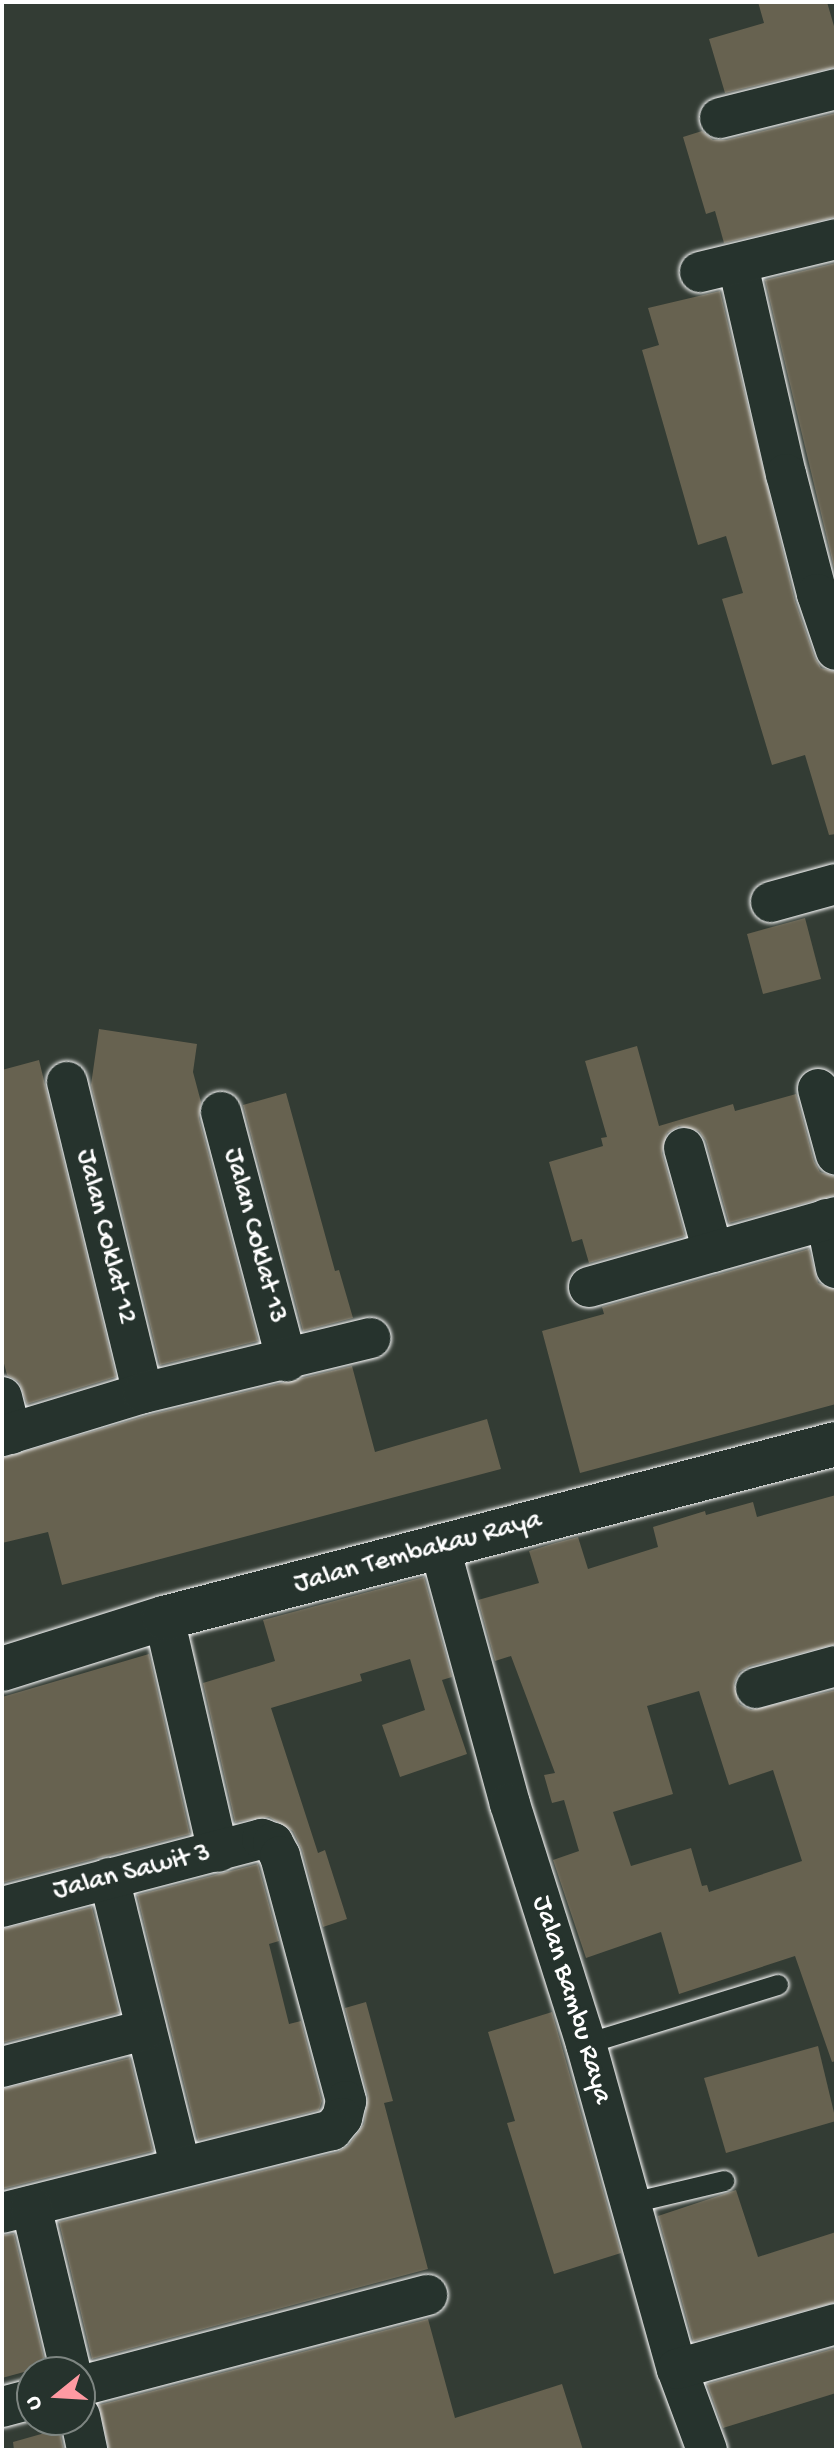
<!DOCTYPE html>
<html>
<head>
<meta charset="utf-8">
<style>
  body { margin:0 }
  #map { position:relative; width:838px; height:2452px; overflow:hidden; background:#333c34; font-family:"Gochi Hand",sans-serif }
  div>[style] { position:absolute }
  .building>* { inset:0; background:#676250 }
  .roads { filter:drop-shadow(0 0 2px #fff) drop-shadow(0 0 2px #fff) }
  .service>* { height:20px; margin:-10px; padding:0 10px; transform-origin:10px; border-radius:10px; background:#26332d }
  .minor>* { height:40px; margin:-20px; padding:0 20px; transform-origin:20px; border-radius:20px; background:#26332d }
  .tertiary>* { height:44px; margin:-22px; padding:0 22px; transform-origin:22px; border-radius:22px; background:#26332d }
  span { translate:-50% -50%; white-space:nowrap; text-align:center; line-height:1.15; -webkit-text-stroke:6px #26332d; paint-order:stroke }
  .street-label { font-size:28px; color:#fff }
  .frame { position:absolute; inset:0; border:4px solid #fff; pointer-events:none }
  .north { position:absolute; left:16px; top:2356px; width:80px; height:80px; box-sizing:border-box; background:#26332d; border:2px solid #7d8581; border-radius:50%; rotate:252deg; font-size:22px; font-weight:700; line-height:32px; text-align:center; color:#fff }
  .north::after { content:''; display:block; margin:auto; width:28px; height:36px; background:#ff9aa2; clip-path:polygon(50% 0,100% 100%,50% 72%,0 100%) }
</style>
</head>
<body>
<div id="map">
  <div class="building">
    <div style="clip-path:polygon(758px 2px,827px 2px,836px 33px,836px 67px,725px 93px,709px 39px,764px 23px)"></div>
    <div style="clip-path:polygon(836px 113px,836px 217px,724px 243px,715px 211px,706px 214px,683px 137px,702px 131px,713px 140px,726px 140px)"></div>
    <div style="clip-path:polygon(836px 263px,836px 576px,765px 280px)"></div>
    <div style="clip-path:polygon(720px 291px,795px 601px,815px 658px,821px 668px,836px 672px,836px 834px,829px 835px,805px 755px,772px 765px,722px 599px,743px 593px,726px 536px,698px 545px,642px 350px,659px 345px,648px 308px)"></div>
    <div style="clip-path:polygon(805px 918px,821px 979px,763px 994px,747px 934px)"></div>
    <div style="clip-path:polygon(99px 1029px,197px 1044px,193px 1072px,201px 1102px,199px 1118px,258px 1341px,160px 1365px,91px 1085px)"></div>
    <div style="clip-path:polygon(637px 1046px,659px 1126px,733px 1104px,735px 1111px,796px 1094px,814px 1161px,820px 1172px,836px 1177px,836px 1195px,729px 1223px,706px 1141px,699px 1131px,679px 1126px,667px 1133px,662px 1153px,685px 1236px,589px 1263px,582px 1239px,572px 1242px,549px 1162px,603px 1146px,601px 1138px,607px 1137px,585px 1061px)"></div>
    <div style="clip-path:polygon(39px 1060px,116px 1377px,27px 1404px,19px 1382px,7px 1375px,2px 1356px,2px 1070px)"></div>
    <div style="clip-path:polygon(286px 1093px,335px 1271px,339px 1270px,353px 1318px,303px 1331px,243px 1105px)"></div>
    <div style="clip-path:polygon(809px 1249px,818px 1283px,836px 1290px,836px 1404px,580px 1473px,542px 1331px,604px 1314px,602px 1307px)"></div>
    <div style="clip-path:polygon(352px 1366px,375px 1452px,487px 1419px,501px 1469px,62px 1585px,48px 1532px,2px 1543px,2px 1458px,149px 1415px)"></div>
    <div style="clip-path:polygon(evenodd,836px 1495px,836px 1644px,750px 1666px,739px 1672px,734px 1683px,739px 1704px,751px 1710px,836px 1690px,836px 2061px,832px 2062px,795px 1956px,679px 1994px,661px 1932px,586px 1958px,553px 1860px,579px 1851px,564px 1800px,552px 1803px,544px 1775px,555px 1773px,511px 1656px,495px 1661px,478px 1600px,539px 1583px,529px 1551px,555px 1543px,578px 1537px,588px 1569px,658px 1547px,653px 1527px,705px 1511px,706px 1515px,753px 1502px,757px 1517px,836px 1495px,699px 1691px,729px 1785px,773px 1770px,802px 1861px,709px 1892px,707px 1885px,702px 1886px,691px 1848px,631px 1866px,613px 1812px,673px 1794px,647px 1706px,699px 1691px)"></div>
    <div style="clip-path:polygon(424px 1577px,452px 1677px,442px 1680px,467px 1754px,400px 1777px,382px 1725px,425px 1710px,410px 1659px,360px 1674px,362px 1681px,271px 1708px,318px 1853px,325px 1850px,347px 1919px,323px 1927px,302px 1850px,293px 1831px,269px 1817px,235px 1822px,203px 1683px,275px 1661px,263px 1620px)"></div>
    <div style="clip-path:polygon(149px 1654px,190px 1834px,2px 1883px,2px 1697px)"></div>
    <div style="clip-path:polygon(258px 1864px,279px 1941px,269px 1944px,289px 2024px,301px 2021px,322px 2101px,319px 2110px,198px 2140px,137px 1895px)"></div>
    <div style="clip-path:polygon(92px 1907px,119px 2013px,2px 2043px,2px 1929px)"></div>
    <div style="clip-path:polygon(366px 2002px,393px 2101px,384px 2103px,428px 2269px,92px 2359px,59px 2222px,338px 2152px,349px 2145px,364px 2124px,368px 2096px,345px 2008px)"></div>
    <div style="clip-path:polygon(552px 2012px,621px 2253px,554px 2274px,507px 2123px,515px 2121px,488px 2032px)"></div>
    <div style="clip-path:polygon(818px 2046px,836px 2121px,726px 2153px,704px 2078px)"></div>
    <div style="clip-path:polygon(130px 2058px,153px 2151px,2px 2189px,2px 2089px)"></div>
    <div style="clip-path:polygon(736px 2190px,758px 2257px,836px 2232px,836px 2302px,693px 2341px,658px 2216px)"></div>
    <div style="clip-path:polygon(14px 2234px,46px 2366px,2px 2378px,2px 2235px)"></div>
    <div style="clip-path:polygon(428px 2319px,455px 2418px,562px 2384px,583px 2450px,109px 2450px,99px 2405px)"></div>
    <div style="clip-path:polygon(836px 2348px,836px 2393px,723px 2428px,707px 2384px)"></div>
    <div style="clip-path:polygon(59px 2429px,64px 2450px,14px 2450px,13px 2442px)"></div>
  </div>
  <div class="roads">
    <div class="service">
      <div style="left:586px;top:2044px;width:201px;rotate:-17.1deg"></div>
      <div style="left:632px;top:2203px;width:95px;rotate:-13.4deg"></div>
    </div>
    <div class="minor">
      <div style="left:720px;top:118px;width:120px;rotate:-14deg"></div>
      <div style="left:738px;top:265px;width:214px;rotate:77.1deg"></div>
      <div style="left:786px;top:474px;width:124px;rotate:75.5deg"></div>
      <div style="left:817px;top:594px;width:59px;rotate:71.3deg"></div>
      <div style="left:700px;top:272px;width:140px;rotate:-13.6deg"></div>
      <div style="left:771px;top:902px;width:67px;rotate:-15.5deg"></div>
      <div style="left:67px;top:1082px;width:320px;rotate:76.3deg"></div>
      <div style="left:818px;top:1089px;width:68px;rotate:74.7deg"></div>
      <div style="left:221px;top:1112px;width:258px;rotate:75.2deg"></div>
      <div style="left:684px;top:1148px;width:108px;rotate:74.4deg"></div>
      <div style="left:826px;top:1219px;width:50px;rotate:78.5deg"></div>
      <div style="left:589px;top:1287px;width:257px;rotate:-15.8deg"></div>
      <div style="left:2px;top:1397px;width:38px;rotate:76deg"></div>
      <div style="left:2px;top:1436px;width:147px;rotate:-17deg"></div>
      <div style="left:143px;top:1393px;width:234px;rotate:-13.6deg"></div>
      <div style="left:440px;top:1548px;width:265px;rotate:74.7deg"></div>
      <div style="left:510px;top:1804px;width:252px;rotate:72.4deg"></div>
      <div style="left:586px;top:2044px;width:337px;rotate:74.4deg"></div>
      <div style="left:677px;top:2369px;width:86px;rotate:69.7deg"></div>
      <div style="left:164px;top:1618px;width:240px;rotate:77deg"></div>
      <div style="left:756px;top:1688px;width:83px;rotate:-15.4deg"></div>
      <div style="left:109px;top:1878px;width:296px;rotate:76.1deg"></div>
      <div style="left:2px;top:1907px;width:269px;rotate:-14.7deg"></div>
      <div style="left:262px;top:1839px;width:12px;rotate:20deg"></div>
      <div style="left:273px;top:1843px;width:15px;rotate:62deg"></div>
      <div style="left:280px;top:1856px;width:254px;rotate:74.9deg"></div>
      <div style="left:346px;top:2101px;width:17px;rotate:103deg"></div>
      <div style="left:342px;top:2118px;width:16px;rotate:130deg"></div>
      <div style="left:332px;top:2130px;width:340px;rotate:165.9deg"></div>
      <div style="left:2px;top:2067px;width:147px;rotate:-14.6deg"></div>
      <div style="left:31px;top:2206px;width:171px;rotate:76.5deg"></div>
      <div style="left:677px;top:2369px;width:165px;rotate:-15.8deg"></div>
      <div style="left:80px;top:2386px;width:359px;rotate:-14.7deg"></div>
      <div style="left:2px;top:2407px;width:31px;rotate:-15deg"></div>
      <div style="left:80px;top:2416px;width:35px;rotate:78deg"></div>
    </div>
    <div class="tertiary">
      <div style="left:2px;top:1669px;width:170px;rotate:-17.5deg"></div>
      <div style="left:164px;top:1618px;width:694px;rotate:-14.52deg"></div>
    </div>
  </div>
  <div class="street-label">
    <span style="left:254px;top:1236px;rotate:75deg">Jalan Coklat 13</span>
    <span style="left:105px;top:1237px;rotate:76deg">Jalan Coklat 12</span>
    <span style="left:418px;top:1553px;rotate:-15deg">Jalan Tembakau Raya</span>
    <span style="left:132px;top:1873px;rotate:-14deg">Jalan Sawit 3</span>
    <span style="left:571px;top:2000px;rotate:73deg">Jalan Bambu Raya</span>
  </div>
  <div class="frame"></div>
  <div class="north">U</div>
</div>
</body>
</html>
